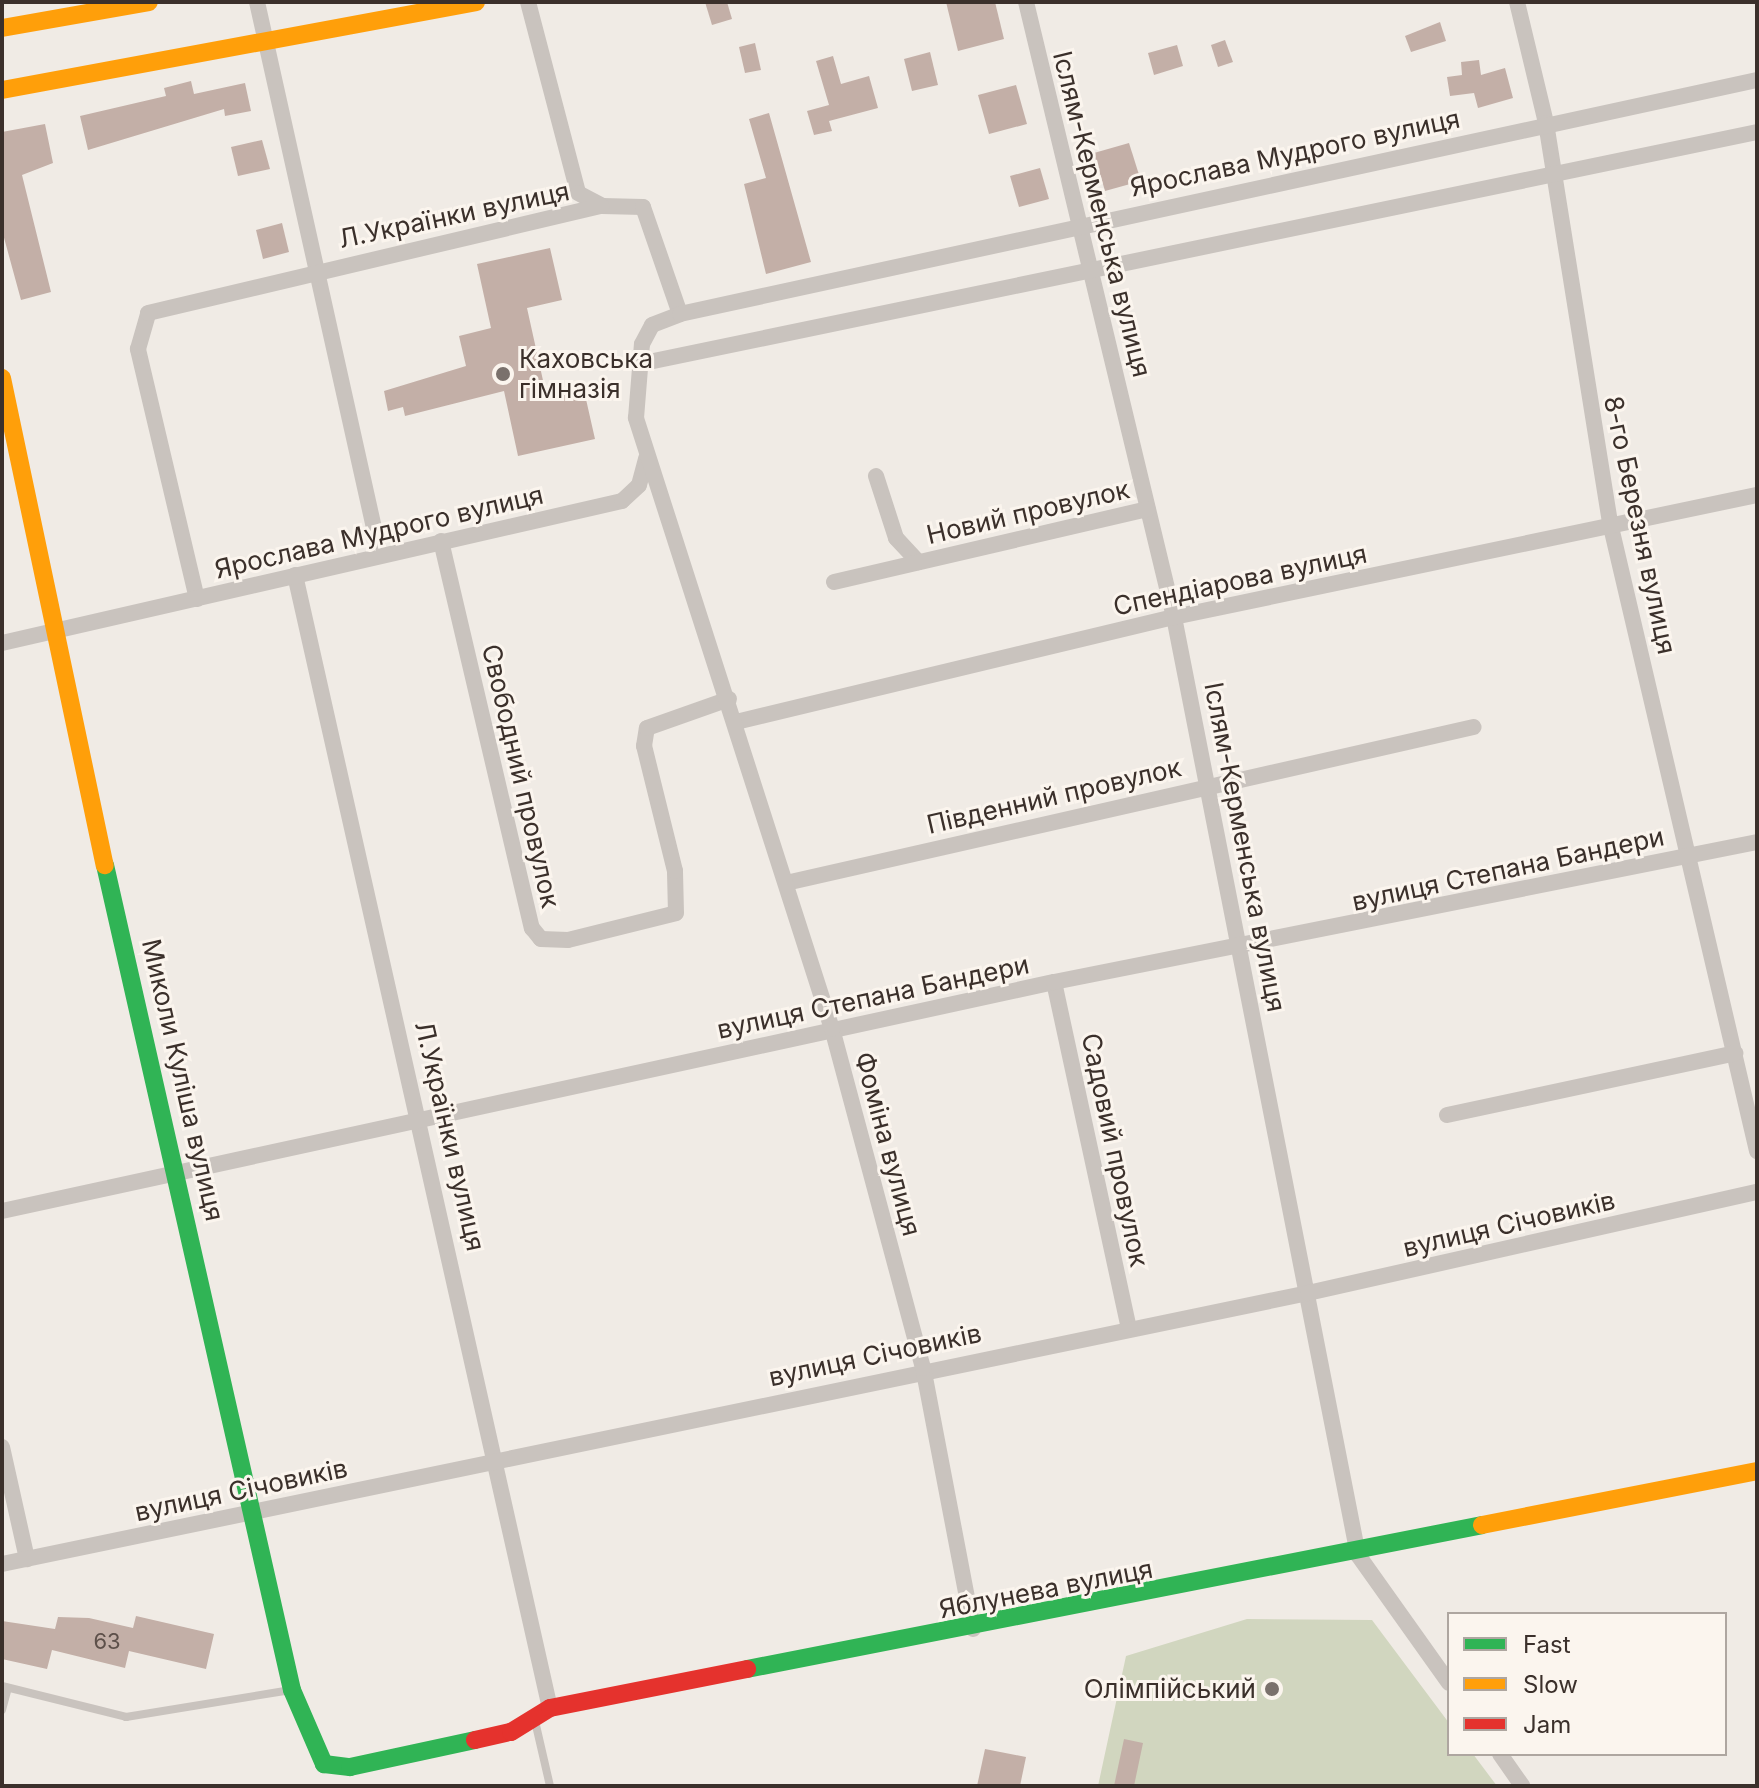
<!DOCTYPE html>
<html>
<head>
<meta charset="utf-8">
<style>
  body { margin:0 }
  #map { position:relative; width:1759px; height:1788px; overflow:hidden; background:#f0ebe5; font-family:Inter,sans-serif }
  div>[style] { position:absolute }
  .green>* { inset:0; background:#d1d6bf }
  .building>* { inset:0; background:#c3afa7 }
  .lane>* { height:8px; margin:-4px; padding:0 4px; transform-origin:4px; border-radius:4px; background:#c9c3be }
  .street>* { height:16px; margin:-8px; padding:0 8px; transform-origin:8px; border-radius:8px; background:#c9c3be }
  .fast>* { height:18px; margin:-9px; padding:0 9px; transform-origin:9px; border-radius:9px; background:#30b455 }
  .slow>* { height:18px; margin:-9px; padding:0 9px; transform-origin:9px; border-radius:9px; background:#ff9f0a }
  .jam>* { height:18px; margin:-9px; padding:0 9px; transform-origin:9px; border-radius:9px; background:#e5322d }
  .dots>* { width:22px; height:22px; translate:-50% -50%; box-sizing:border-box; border:4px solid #fbf5ee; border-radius:50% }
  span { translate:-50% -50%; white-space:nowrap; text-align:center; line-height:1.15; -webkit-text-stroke:6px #fbf5ee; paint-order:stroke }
  .number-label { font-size:22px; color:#5d504a }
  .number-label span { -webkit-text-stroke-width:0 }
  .street-label { font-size:26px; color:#3b302b }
  .poi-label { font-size:26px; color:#3b302b }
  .left { translate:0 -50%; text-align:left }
  .right { translate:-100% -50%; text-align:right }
  .frame { position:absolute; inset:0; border:4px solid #3b302b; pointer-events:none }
  .legend { position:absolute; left:1447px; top:1612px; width:280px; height:144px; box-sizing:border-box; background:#fbf5ee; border:2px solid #aea6a0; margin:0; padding:10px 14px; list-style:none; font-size:24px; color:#3b302b }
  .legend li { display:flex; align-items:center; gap:16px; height:40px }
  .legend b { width:40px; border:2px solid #aea6a0 }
</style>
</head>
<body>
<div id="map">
  <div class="green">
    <div style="clip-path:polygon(1247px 1619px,1372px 1620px,1449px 1723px,1449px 1754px,1473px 1754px,1497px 1786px,1098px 1786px,1126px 1656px)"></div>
  </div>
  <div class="building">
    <div style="clip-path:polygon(705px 2px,727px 2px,732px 19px,712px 25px)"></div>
    <div style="clip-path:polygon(946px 2px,995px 2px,1004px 39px,958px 51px)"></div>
    <div style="clip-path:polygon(1440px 22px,1446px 41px,1411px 52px,1405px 36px)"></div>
    <div style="clip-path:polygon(1225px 40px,1233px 62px,1218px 67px,1211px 45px)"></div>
    <div style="clip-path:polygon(755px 43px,761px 70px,745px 73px,739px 47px)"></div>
    <div style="clip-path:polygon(1177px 45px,1183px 66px,1154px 75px,1148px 53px)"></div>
    <div style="clip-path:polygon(930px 52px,938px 85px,912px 91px,904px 59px)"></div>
    <div style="clip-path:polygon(833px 56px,841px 84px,869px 76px,878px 108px,829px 121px,832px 131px,814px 135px,807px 111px,829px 105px,816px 61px)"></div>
    <div style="clip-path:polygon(1479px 60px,1481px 75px,1505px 68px,1513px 98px,1478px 108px,1474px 93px,1450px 96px,1447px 77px,1462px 75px,1461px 62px)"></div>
    <div style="clip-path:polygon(191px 81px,194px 94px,245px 83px,251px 111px,225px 116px,224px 109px,88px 150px,80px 116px,166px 96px,164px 88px)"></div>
    <div style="clip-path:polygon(1016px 85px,1027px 124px,989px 134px,978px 95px)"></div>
    <div style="clip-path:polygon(769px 113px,811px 262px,766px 274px,744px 184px,766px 178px,749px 119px)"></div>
    <div style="clip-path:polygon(45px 124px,53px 163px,22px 175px,51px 292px,21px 300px,3px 234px,2px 132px)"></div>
    <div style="clip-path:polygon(262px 140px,270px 169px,238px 176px,231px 147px)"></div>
    <div style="clip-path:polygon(1129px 143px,1141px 181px,1105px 191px,1094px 153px)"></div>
    <div style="clip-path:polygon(1040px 168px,1049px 199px,1019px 207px,1010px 176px)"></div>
    <div style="clip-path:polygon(282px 223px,289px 252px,263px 259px,256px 230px)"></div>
    <div style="clip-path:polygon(550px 248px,562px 300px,527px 308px,546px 394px,583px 386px,595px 439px,518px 456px,504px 391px,405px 416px,403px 407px,388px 411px,384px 391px,466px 366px,459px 336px,491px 328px,477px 264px)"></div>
    <div style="clip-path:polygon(136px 1616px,214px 1634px,206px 1669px,129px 1651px,125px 1668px,52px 1650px,47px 1669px,2px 1659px,2px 1621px,55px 1629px,58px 1617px,89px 1618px,133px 1628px)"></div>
    <div style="clip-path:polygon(1124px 1739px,1143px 1743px,1134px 1786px,1114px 1786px)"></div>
    <div style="clip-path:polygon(985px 1749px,1026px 1757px,1020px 1786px,977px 1786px)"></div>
  </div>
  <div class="lane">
    <div style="left:2px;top:1686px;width:128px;rotate:14deg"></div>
    <div style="left:126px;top:1717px;width:167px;rotate:-9.3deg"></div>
    <div style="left:2px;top:1710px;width:23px;rotate:-75deg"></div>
    <div style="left:535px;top:1721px;width:67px;rotate:77deg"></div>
  </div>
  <div class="street">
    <div style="left:257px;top:2px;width:567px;rotate:77.46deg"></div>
    <div style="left:528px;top:2px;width:197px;rotate:75.3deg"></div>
    <div style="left:578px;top:193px;width:27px;rotate:28deg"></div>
    <div style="left:602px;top:206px;width:41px;rotate:1.4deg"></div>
    <div style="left:643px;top:207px;width:113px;rotate:70.9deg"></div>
    <div style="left:1026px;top:2px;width:633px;rotate:76.47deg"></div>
    <div style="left:1174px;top:617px;width:956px;rotate:78.9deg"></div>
    <div style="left:1358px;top:1555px;width:157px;rotate:54.6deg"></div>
    <div style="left:1517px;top:2px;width:124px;rotate:76.5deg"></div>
    <div style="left:1546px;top:123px;width:409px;rotate:80.9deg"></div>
    <div style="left:1611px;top:527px;width:641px;rotate:76.83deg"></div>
    <div style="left:639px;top:364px;width:1142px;rotate:-11.72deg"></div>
    <div style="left:876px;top:476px;width:65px;rotate:72.1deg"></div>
    <div style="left:896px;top:538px;width:33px;rotate:47deg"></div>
    <div style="left:441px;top:541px;width:398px;rotate:76.8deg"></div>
    <div style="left:532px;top:928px;width:14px;rotate:51deg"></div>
    <div style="left:541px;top:939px;width:27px;rotate:2deg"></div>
    <div style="left:568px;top:940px;width:111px;rotate:-14deg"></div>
    <div style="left:676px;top:913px;width:42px;rotate:-91.4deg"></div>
    <div style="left:675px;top:871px;width:129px;rotate:-103.9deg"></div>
    <div style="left:644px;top:746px;width:18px;rotate:-81deg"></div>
    <div style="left:647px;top:728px;width:87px;rotate:-19.5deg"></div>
    <div style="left:295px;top:575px;width:1161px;rotate:77.32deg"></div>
    <div style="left:834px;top:582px;width:322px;rotate:-13.1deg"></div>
    <div style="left:197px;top:599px;width:257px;rotate:-103.3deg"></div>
    <div style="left:138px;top:349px;width:37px;rotate:-74deg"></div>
    <div style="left:148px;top:313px;width:466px;rotate:-13.3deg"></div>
    <div style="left:2px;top:643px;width:636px;rotate:-12.9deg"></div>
    <div style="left:622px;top:501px;width:23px;rotate:-43deg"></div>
    <div style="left:639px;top:485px;width:28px;rotate:-75deg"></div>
    <div style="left:736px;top:722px;width:450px;rotate:-13.5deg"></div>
    <div style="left:1174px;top:617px;width:596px;rotate:-11.82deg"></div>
    <div style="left:786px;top:883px;width:705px;rotate:-12.78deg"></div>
    <div style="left:1054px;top:982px;width:354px;rotate:77.8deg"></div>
    <div style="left:1447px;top:1115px;width:295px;rotate:-12.1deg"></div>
    <div style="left:2px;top:1211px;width:1077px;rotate:-12.28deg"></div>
    <div style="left:1054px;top:982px;width:717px;rotate:-11.26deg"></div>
    <div style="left:2px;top:1447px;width:115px;rotate:77.4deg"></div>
    <div style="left:2px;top:1564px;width:1334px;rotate:-11.72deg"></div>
    <div style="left:1308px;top:1293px;width:460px;rotate:-12.7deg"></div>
    <div style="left:973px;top:1629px;width:266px;rotate:-100.8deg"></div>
    <div style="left:923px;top:1368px;width:351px;rotate:-105deg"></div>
    <div style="left:832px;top:1029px;width:642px;rotate:-107.79deg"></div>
    <div style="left:636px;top:418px;width:74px;rotate:-85.4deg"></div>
    <div style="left:642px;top:344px;width:21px;rotate:-62deg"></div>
    <div style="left:652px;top:325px;width:30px;rotate:-21deg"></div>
    <div style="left:680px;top:314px;width:1102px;rotate:-12.26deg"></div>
    <div style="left:1500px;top:1754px;width:39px;rotate:55deg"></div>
  </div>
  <div class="fast">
    <div style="left:105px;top:865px;width:846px;rotate:77.23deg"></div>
    <div style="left:292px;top:1690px;width:81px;rotate:66.6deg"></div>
    <div style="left:324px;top:1764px;width:26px;rotate:7deg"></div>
    <div style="left:350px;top:1767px;width:128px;rotate:-12.2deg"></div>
    <div style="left:747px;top:1669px;width:749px;rotate:-11.08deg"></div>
  </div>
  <div class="slow">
    <div style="left:2px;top:28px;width:149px;rotate:-10deg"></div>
    <div style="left:2px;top:90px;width:482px;rotate:-10.5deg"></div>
    <div style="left:2px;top:378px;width:498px;rotate:78.1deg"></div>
    <div style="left:1482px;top:1525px;width:280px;rotate:-11.1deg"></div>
  </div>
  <div class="jam">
    <div style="left:475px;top:1740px;width:37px;rotate:-13deg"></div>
    <div style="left:511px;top:1732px;width:46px;rotate:-31.6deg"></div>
    <div style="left:550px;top:1708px;width:201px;rotate:-11.2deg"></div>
  </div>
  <div class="dots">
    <div style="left:503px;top:374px;background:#7a716c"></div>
    <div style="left:1272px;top:1689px;background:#7a716c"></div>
  </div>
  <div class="number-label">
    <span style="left:107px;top:1642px">63</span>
  </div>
  <div class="street-label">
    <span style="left:1295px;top:153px;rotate:-12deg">Ярослава Мудрого вулиця</span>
    <span style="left:1102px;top:214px;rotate:76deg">Іслям-Керменська вулиця</span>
    <span style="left:454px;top:215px;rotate:-12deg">Л.Українки вулиця</span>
    <span style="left:1028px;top:512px;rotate:-13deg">Новий провулок</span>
    <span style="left:1640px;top:525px;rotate:78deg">8-го Березня вулиця</span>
    <span style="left:379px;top:532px;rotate:-13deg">Ярослава Мудрого вулиця</span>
    <span style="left:1240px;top:580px;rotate:-12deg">Спендіарова вулиця</span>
    <span style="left:521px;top:776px;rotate:77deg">Свободний провулок</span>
    <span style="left:1054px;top:796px;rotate:-13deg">Південний провулок</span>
    <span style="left:1245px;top:847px;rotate:79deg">Іслям-Керменська вулиця</span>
    <span style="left:1508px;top:869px;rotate:-12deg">вулиця Степана Бандери</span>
    <span style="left:873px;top:997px;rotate:-12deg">вулиця Степана Бандери</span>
    <span style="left:183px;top:1080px;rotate:77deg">Миколи Куліша вулиця</span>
    <span style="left:450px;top:1136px;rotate:77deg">Л.Українки вулиця</span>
    <span style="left:888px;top:1144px;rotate:75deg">Фоміна вулиця</span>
    <span style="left:1115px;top:1150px;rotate:78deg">Садовий провулок</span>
    <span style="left:1509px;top:1224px;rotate:-13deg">вулиця Січовиків</span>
    <span style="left:875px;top:1355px;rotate:-12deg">вулиця Січовиків</span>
    <span style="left:241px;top:1490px;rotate:-12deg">вулиця Січовиків</span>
    <span style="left:1046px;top:1589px;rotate:-11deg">Яблунева вулиця</span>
  </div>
  <div class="poi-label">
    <span class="left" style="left:519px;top:374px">Каховська<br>гімназія</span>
    <span class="right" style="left:1256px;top:1689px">Олімпійський</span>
  </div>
  <div class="frame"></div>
  <ul class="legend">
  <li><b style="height:10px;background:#30b455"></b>Fast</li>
  <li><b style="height:10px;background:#ff9f0a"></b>Slow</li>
  <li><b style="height:10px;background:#e5322d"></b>Jam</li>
  </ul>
</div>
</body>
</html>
